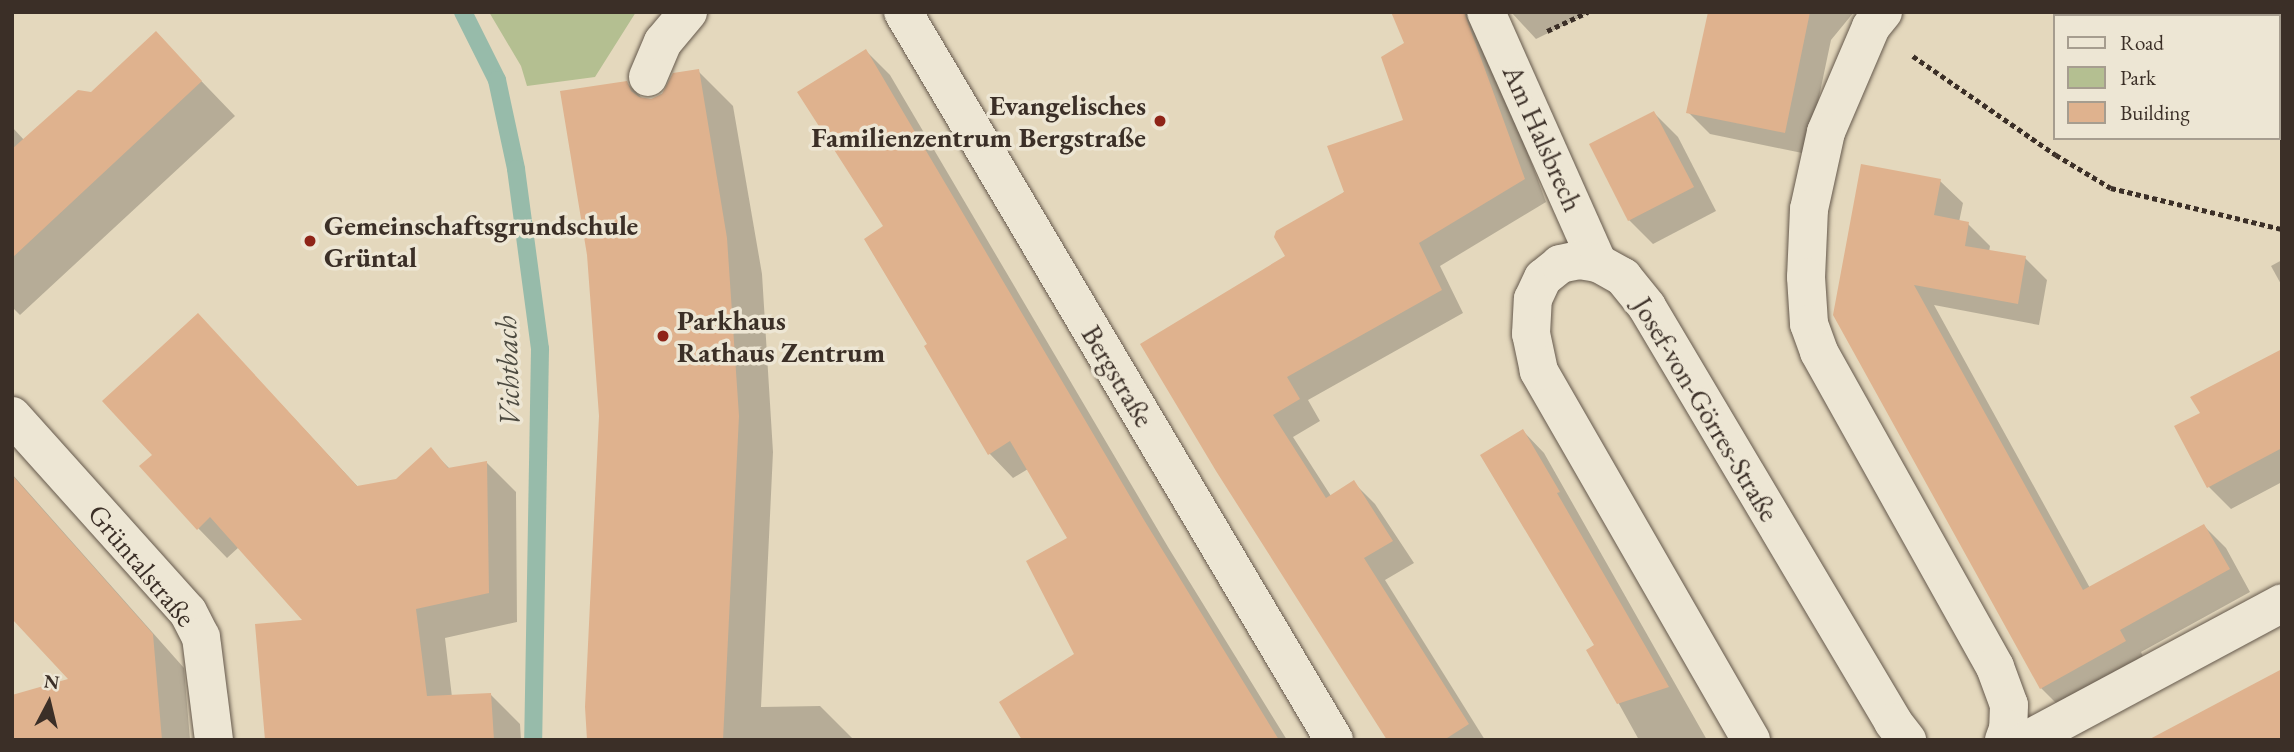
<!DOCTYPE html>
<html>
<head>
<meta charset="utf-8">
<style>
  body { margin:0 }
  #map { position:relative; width:2294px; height:752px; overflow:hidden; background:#e4d8bd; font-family:"EB Garamond",serif }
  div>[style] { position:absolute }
  .green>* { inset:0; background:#b4bf91 }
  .shadow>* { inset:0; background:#0003 }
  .stream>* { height:18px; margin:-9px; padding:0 9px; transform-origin:9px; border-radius:9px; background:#97bbaa }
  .building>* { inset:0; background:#dfb28e }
  .path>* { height:4.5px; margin-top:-2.25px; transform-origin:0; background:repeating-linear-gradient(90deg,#3b2f27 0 5px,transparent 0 8.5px) }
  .roads { filter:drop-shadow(0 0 2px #65594c) drop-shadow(0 0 2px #65594c) }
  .minor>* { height:38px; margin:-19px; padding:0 19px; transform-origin:19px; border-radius:19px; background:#ede6d4 }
  .dots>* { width:19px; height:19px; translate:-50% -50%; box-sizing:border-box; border:4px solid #ede6d4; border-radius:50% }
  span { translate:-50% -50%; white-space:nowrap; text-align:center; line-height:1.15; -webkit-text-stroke:7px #ede6d4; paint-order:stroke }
  .poi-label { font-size:28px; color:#3b2f27; font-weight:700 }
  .right { translate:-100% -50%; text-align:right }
  .left { translate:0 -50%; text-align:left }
  .street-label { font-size:28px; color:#3b2f27 }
  .water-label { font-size:30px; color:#4d4b41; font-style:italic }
  .frame { position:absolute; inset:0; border:14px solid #3b2f27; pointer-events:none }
  .legend { position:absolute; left:2053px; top:14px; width:228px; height:126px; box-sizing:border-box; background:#ede6d4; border:2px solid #a69d8f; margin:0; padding:9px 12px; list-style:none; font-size:21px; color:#3b2f27 }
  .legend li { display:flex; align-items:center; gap:14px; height:35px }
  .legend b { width:35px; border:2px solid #a69d8f }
  .north { position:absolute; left:14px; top:668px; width:70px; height:70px; -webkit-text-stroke:5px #ede6d4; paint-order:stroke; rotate:7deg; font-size:19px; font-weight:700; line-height:28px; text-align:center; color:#3b2f27 }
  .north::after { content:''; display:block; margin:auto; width:24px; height:32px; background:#3b2f27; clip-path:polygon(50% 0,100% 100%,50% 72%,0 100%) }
</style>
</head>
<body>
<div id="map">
  <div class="green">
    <div style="clip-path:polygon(489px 12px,636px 12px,595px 77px,527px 86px,521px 66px)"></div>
  </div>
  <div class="shadow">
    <div style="clip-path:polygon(1393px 12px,1510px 12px,1499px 14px,1488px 45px,1546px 202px,1440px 266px,1463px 313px,1308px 400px,1320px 421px,1293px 437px,1331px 496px,1353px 482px,1375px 504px,1414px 563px,1385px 580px,1485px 740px,1389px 740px,1142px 345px,1288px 256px,1406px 121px,1406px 44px)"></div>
    <div style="clip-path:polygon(1511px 12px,1591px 12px,1536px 39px)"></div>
    <div style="clip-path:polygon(1710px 12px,1854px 12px,1831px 40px,1807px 154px,1710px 134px,1688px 112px)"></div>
    <div style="clip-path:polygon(156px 34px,235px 116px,20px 315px,12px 307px,12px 127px,25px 141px,92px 94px)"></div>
    <div style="clip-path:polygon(866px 51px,890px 75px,1168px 547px,1287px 740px,1024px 740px,1077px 654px,1070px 538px,1028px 469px,1013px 478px,989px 453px,930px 345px,886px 227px)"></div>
    <div style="clip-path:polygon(698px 71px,733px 106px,762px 274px,773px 452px,761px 707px,820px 706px,854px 740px,589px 740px,626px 82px,643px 99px,652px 100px)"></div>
    <div style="clip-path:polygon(1654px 113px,1678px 137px,1716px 211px,1653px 244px,1629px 220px)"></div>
    <div style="clip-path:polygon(1940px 181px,1963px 203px,1959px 222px,1968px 224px,1990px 246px,1989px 252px,2025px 258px,2047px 280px,2039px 325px,1934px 305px,2090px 588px,2204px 526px,2226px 548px,2250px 592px,2141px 652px,2146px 663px,2063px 710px,2041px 688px,1835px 314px)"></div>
    <div style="clip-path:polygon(2282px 260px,2282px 286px,2271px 266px)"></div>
    <div style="clip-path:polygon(198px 315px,359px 488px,397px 481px,430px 449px,451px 470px,486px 462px,516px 492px,517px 622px,445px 638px,452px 697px,491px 695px,520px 724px,521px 740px,267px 740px,305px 621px,239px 547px,227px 558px,198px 528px,155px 455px)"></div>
    <div style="clip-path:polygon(2282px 351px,2282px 482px,2231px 509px,2209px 487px,2177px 427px,2202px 414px)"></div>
    <div style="clip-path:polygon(1523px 431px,1544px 453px,1707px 740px,1639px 740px,1589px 650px,1596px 646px)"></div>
    <div style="clip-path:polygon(12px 474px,184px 668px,190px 740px,12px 740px,71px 680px,12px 616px)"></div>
  </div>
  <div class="stream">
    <div style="left:463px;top:12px;width:76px;rotate:63.4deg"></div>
    <div style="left:497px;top:80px;width:91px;rotate:77.9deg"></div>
    <div style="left:516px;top:169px;width:182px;rotate:82.4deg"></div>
    <div style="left:540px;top:349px;width:391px;rotate:91deg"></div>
  </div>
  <div class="building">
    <div style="clip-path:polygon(1391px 12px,1464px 12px,1525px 179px,1419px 243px,1442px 290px,1287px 377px,1300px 399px,1273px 415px,1326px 498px,1354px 480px,1393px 541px,1364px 558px,1469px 724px,1444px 740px,1387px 740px,1216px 471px,1140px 344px,1285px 256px,1274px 237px,1276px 231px,1344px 192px,1327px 146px,1403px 120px,1381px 57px,1404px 43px)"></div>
    <div style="clip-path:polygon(1708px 12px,1810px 12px,1785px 133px,1686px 113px)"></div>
    <div style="clip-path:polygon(156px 31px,202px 81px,12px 258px,12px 149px,78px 90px,91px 92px)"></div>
    <div style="clip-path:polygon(866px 49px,1144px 520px,1279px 740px,1022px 740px,999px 702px,1074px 654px,1026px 561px,1067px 538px,1010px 441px,988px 455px,924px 346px,927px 344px,864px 239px,883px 226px,797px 92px)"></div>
    <div style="clip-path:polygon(699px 69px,727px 238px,739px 416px,723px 740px,587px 740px,585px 707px,599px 416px,587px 255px,560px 91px,627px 81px,631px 91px,639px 97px,651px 99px,662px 94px,673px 73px)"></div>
    <div style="clip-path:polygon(1654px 111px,1694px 187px,1628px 221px,1589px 144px)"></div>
    <div style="clip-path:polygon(1861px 164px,1941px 179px,1934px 215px,1969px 222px,1965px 246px,2026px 256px,2018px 304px,1914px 285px,2083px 590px,2204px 524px,2230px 569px,2120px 630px,2126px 641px,2040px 689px,1833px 315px)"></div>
    <div style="clip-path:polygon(198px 313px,357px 486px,396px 479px,431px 447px,448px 468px,487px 461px,489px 593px,416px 609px,427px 696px,491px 693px,494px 740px,265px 740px,255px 624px,302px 620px,210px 517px,197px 530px,139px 466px,152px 455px,102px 401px)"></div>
    <div style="clip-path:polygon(2282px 349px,2282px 448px,2207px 488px,2174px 426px,2200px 413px,2190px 397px)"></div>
    <div style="clip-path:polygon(1523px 429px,1560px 492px,1557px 493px,1669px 687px,1617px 704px,1586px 650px,1594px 645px,1480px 455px)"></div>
    <div style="clip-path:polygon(12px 475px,153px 634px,162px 740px,12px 740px,12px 695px,68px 679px,12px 619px)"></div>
    <div style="clip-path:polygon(2282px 669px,2282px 740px,2148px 740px,2229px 697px)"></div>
  </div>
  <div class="path">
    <div style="left:1547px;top:31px;width:45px;rotate:-24.9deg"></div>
    <div style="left:1913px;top:56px;width:174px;rotate:34.7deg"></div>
    <div style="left:2056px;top:155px;width:64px;rotate:31deg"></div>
    <div style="left:2111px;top:188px;width:176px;rotate:13.5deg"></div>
  </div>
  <div class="roads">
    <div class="minor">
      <div style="left:903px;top:12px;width:846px;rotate:59.37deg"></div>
      <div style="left:1486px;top:12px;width:275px;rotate:66deg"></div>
      <div style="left:1883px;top:12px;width:19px;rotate:129deg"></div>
      <div style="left:1871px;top:27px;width:114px;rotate:113.2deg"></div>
      <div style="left:1826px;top:132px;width:79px;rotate:102.4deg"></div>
      <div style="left:1809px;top:209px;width:68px;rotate:92.5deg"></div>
      <div style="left:1806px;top:277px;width:47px;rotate:86.3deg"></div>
      <div style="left:1809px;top:324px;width:30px;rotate:70deg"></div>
      <div style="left:1819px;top:352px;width:361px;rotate:60.8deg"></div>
      <div style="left:1995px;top:667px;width:40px;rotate:69.8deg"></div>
      <div style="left:2009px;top:705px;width:24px;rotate:92deg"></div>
      <div style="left:2008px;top:729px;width:12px;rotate:110deg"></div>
      <div style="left:2262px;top:12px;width:4px;rotate:63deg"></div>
      <div style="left:2278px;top:41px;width:6px;rotate:51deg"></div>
      <div style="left:648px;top:77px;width:38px;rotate:-67deg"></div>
      <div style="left:663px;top:42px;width:39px;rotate:-50deg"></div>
      <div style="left:12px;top:416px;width:263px;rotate:48.1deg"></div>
      <div style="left:188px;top:612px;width:28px;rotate:63deg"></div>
      <div style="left:201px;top:637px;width:104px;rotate:82.8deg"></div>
      <div style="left:1751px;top:740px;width:426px;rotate:-119.9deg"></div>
      <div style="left:1539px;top:371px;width:38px;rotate:-102deg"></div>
      <div style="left:1531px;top:334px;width:35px;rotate:-87deg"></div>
      <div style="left:1533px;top:299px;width:23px;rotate:-65deg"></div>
      <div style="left:1543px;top:278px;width:22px;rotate:-39deg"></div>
      <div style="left:1560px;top:264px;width:19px;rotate:-12deg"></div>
      <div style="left:1579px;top:260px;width:19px;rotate:9deg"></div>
      <div style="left:1598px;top:263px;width:29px;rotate:29deg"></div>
      <div style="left:1623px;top:277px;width:38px;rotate:51deg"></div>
      <div style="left:1647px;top:307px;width:482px;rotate:59.3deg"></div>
      <div style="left:1893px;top:722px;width:23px;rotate:52deg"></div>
      <div style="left:2027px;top:740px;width:289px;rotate:-28.2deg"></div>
    </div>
  </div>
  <div class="dots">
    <div style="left:1160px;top:121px;background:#8f2418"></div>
    <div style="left:310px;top:241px;background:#8f2418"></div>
    <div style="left:663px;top:336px;background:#8f2418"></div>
  </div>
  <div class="poi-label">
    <span class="right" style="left:1146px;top:121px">Evangelisches<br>Familienzentrum Bergstraße</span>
    <span class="left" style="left:324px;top:241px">Gemeinschaftsgrundschule<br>Grüntal</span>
    <span class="left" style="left:677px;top:336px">Parkhaus<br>Rathaus Zentrum</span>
  </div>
  <div class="street-label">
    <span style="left:1543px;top:138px;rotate:66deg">Am Halsbrech</span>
    <span style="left:1118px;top:376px;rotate:59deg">Bergstraße</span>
    <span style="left:1706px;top:409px;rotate:59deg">Josef-von-Görres-Straße</span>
    <span style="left:142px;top:565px;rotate:50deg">Grüntalstraße</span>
  </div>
  <div class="water-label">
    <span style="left:508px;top:371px;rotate:-92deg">Vichtbach</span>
  </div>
  <div class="frame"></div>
  <ul class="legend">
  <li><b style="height:9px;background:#ede6d4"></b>Road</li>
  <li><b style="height:19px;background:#b4bf91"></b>Park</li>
  <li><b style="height:19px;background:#dfb28e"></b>Building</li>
  </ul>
  <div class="north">N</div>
</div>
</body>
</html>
